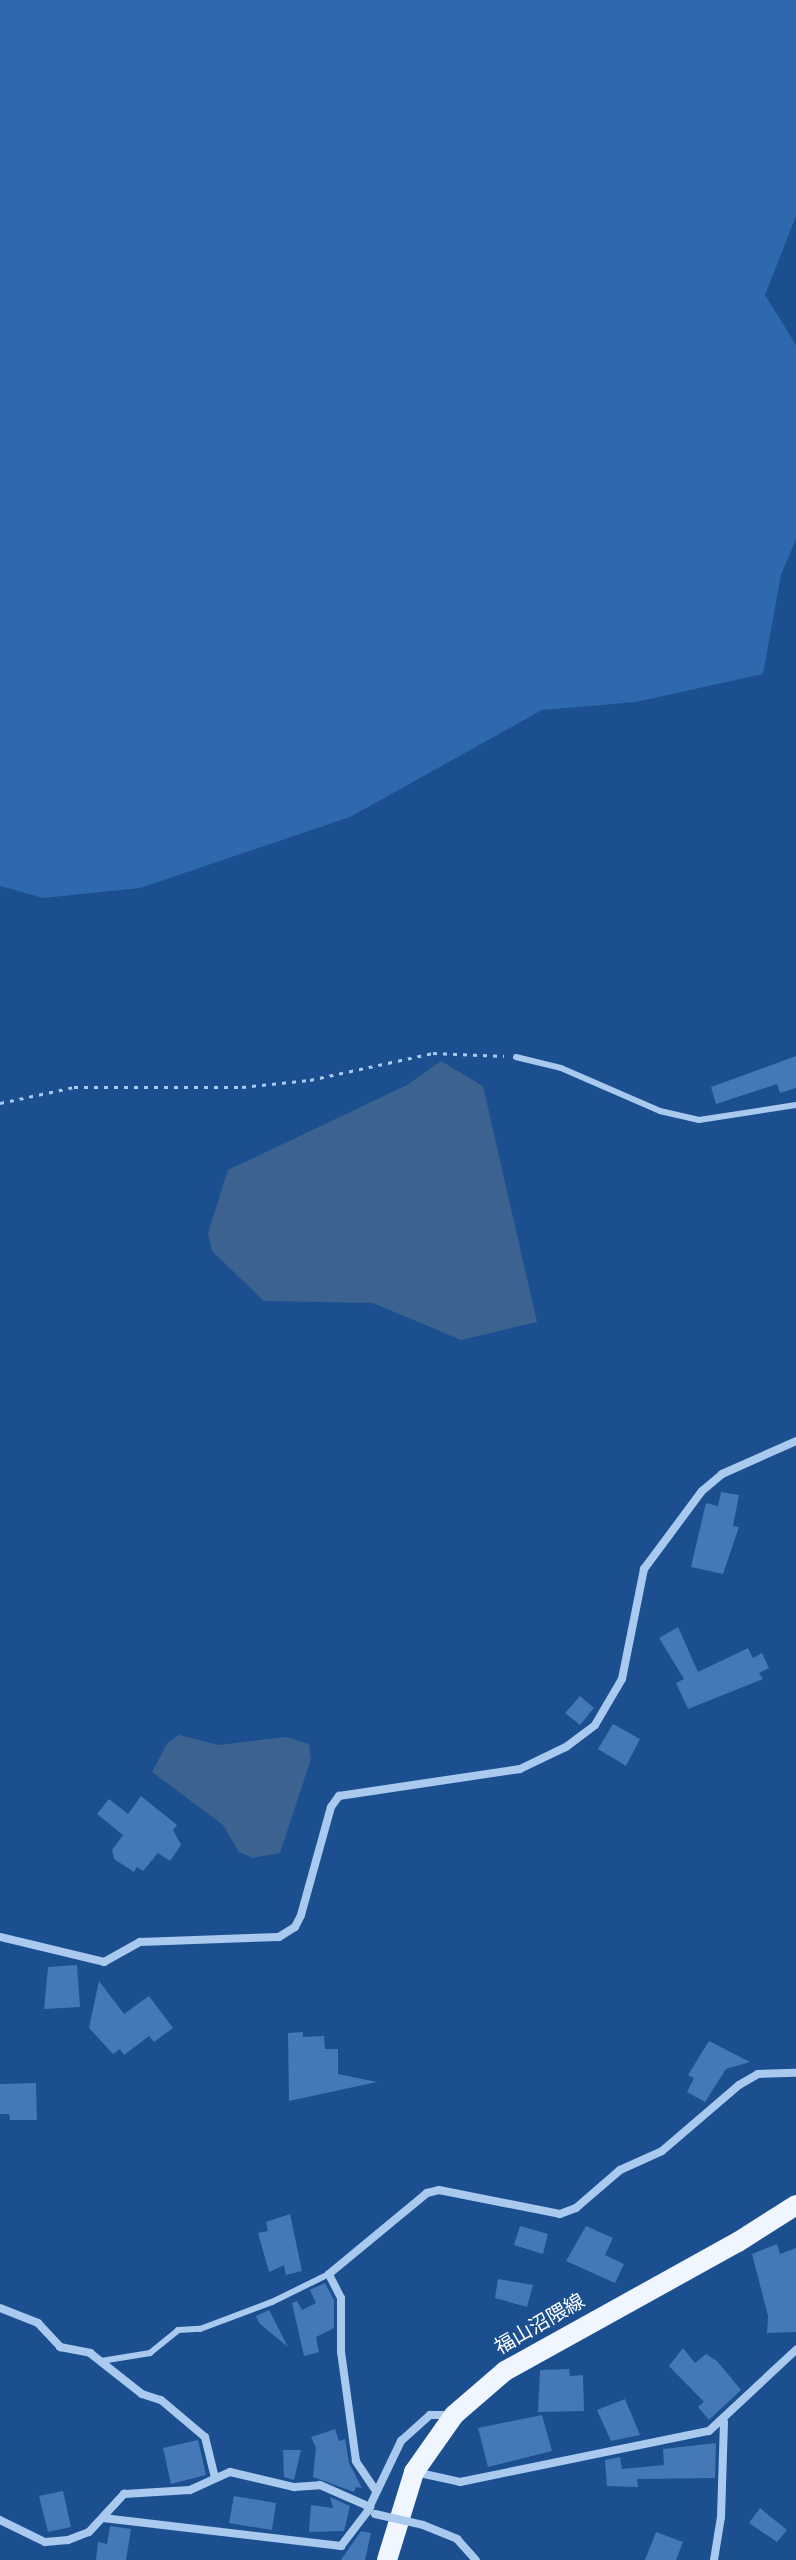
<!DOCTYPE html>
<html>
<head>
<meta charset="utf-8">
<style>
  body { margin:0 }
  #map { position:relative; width:796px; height:2560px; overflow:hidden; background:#1b4f8f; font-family:"Source Sans 3","Noto Sans JP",sans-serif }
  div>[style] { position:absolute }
  .green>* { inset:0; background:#2e69ad }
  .water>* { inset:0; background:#3c6290 }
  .building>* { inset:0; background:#4478b7 }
  .path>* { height:3px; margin-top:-1.5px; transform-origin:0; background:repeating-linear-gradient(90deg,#a9c9ee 0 4px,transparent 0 10px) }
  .lane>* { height:6px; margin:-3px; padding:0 3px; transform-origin:3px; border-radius:3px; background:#a9c9ee }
  .street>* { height:8px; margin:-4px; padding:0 4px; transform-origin:4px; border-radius:4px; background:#a9c9ee }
  .primary>* { height:20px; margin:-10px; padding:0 10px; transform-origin:10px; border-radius:10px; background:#f0f6ff }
  .street-bridge>* { height:8px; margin:-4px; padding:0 4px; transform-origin:4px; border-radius:4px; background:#a9c9ee }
  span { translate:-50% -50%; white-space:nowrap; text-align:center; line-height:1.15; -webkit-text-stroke:7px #1b4f8f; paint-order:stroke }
  .street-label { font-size:20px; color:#fff }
</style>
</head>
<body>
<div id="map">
  <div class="green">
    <div style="clip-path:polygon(0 0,796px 0,796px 216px,765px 295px,796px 345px,796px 539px,781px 575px,763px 674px,636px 702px,542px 710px,350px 817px,140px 888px,43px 898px,0 886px)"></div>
  </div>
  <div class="water">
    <div style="clip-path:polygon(441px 1061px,483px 1086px,537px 1322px,461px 1340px,373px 1303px,264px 1301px,212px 1251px,208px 1233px,228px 1170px,407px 1085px)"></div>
    <div style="clip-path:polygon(179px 1735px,219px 1745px,286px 1737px,309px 1744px,311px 1759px,280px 1853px,253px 1858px,239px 1852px,223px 1825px,152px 1772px,168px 1742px)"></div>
  </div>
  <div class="building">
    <div style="clip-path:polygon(796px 1056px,796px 1088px,780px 1093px,777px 1084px,716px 1104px,711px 1087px)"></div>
    <div style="clip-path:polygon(721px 1492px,739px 1495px,733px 1526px,739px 1527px,723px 1574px,691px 1567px,706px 1503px,718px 1506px)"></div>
    <div style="clip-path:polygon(678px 1627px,698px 1672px,748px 1648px,753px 1658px,762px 1653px,769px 1668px,759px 1673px,763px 1679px,688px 1709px,676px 1683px,684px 1679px,659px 1638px)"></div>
    <div style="clip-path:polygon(580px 1696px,594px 1708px,580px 1725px,565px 1713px)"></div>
    <div style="clip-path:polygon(613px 1724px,640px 1739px,626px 1766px,598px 1749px)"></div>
    <div style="clip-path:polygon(141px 1796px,177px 1825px,173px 1830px,181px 1845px,170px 1861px,158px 1853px,143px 1871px,137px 1867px,134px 1872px,114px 1859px,112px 1850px,123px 1835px,97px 1814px,109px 1799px,128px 1814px)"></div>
    <div style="clip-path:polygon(77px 1965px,80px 2007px,44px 2009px,48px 1967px)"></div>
    <div style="clip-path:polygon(99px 1981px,124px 2014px,149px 1996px,173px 2028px,154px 2042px,149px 2036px,124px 2055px,120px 2049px,113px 2054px,89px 2028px)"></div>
    <div style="clip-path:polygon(303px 2032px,303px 2037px,324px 2036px,325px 2049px,338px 2049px,338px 2074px,377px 2082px,289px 2101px,288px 2033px)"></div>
    <div style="clip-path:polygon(709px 2041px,750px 2062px,726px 2069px,705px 2102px,687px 2092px,694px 2078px,688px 2075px)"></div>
    <div style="clip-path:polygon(36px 2083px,37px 2120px,10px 2120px,9px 2114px,0 2114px,0 2084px)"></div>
    <div style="clip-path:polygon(290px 2214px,302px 2271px,286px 2275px,284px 2265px,269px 2272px,258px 2233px,268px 2231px,266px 2222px)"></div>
    <div style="clip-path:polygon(520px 2226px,548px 2234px,543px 2254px,514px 2245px)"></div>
    <div style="clip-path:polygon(586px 2226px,613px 2238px,605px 2255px,624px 2264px,615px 2283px,566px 2261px)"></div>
    <div style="clip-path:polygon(777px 2244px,780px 2254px,796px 2248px,796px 2332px,767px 2333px,768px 2316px,752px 2254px)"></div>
    <div style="clip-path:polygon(498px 2279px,533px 2285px,527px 2307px,495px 2298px)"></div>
    <div style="clip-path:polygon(325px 2283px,334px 2300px,334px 2328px,316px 2337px,319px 2352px,304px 2356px,292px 2303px,297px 2301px,302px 2310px,316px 2303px,310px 2290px)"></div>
    <div style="clip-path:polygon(269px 2310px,288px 2347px,260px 2324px,256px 2316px)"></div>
    <div style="clip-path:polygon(683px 2348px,695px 2363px,706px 2354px,717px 2361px,741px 2390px,709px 2420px,698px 2407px,704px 2402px,669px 2366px)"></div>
    <div style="clip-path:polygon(569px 2369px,570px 2376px,583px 2375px,584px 2411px,538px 2412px,540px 2370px)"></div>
    <div style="clip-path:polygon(625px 2399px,640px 2435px,611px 2441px,597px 2410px)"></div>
    <div style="clip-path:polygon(542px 2415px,552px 2451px,488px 2467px,478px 2428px)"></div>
    <div style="clip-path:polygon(335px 2429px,339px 2441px,345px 2439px,349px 2463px,362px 2488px,356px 2487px,354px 2492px,313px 2477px,316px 2448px,311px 2437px)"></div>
    <div style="clip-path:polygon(198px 2440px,206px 2475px,171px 2484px,163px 2448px)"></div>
    <div style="clip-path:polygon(716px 2443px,715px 2478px,637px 2479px,638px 2487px,607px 2486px,605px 2460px,620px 2457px,622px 2469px,664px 2465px,663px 2449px)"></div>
    <div style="clip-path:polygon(283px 2450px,301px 2450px,294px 2480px,284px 2477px)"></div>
    <div style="clip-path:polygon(63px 2491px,71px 2527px,48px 2532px,39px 2496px)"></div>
    <div style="clip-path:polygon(234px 2496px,276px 2503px,272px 2530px,229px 2523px)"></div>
    <div style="clip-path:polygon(330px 2497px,350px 2506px,344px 2531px,309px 2532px,311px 2505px,333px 2508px)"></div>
    <div style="clip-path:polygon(760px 2508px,787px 2530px,777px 2542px,749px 2523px)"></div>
    <div style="clip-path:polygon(110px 2526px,131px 2529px,126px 2560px,96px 2560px,98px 2542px,107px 2544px)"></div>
    <div style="clip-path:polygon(361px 2531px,371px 2533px,365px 2560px,341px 2560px)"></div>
    <div style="clip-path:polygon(656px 2532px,683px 2542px,676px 2560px,645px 2560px)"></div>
  </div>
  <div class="path">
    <div style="left:0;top:1103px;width:76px;rotate:-12.2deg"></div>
    <div style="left:74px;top:1087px;width:168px"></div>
    <div style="left:242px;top:1087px;width:68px;rotate:-5.9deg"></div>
    <div style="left:310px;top:1080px;width:126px;rotate:-12.4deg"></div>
    <div style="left:433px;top:1053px;width:71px;rotate:2.4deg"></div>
  </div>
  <div class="lane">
    <div style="left:516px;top:1057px;width:46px;rotate:13.7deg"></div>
    <div style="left:561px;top:1068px;width:108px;rotate:23.5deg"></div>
    <div style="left:660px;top:1111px;width:40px;rotate:13deg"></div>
    <div style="left:699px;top:1120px;width:98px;rotate:-8.8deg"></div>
    <div style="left:101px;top:2361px;width:50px;rotate:-9.3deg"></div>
    <div style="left:150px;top:2353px;width:36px;rotate:-39deg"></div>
    <div style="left:178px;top:2330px;width:22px;rotate:-3deg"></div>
    <div style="left:200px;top:2329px;width:77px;rotate:-20.6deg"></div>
    <div style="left:272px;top:2302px;width:64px;rotate:-26.2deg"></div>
  </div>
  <div class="street">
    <div style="left:0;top:1937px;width:107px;rotate:13.5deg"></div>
    <div style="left:104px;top:1962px;width:41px;rotate:-29.1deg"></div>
    <div style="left:140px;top:1942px;width:139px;rotate:-2.1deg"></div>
    <div style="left:279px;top:1937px;width:19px;rotate:-32deg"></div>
    <div style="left:295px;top:1927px;width:13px;rotate:-63deg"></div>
    <div style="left:301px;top:1915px;width:112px;rotate:-74.5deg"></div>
    <div style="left:331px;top:1807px;width:14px;rotate:-54deg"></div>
    <div style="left:339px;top:1796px;width:183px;rotate:-8.5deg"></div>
    <div style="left:520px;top:1769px;width:51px;rotate:-25.6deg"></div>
    <div style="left:566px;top:1747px;width:36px;rotate:-37deg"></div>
    <div style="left:595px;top:1725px;width:53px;rotate:-59.6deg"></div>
    <div style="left:622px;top:1679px;width:112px;rotate:-78.7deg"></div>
    <div style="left:644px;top:1569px;width:97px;rotate:-53.4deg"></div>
    <div style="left:702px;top:1491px;width:26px;rotate:-40deg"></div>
    <div style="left:722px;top:1474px;width:81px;rotate:-24deg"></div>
    <div style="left:0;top:2308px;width:41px;rotate:21.5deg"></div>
    <div style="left:38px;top:2323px;width:33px;rotate:47deg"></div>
    <div style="left:60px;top:2347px;width:31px;rotate:11deg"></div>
    <div style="left:90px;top:2353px;width:66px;rotate:38.3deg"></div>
    <div style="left:142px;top:2394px;width:20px;rotate:18deg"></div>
    <div style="left:161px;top:2400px;width:57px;rotate:40.1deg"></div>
    <div style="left:205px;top:2437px;width:42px;rotate:76.3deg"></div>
    <div style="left:415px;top:2472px;width:46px;rotate:12.5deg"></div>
    <div style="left:460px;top:2482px;width:254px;rotate:-11.6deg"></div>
    <div style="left:709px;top:2431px;width:119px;rotate:-43deg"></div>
    <div style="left:376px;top:2491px;width:36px;rotate:-124deg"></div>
    <div style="left:356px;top:2461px;width:110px;rotate:-97.8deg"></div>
    <div style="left:341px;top:2352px;width:54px;rotate:-90deg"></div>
    <div style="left:341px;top:2298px;width:27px;rotate:-117deg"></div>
    <div style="left:329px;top:2274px;width:127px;rotate:-39.6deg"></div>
    <div style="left:427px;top:2193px;width:12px;rotate:-14deg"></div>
    <div style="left:439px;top:2190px;width:123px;rotate:11.2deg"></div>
    <div style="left:560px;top:2214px;width:17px;rotate:-21deg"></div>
    <div style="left:576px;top:2208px;width:58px;rotate:-40.8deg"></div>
    <div style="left:620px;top:2170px;width:46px;rotate:-24.3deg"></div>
    <div style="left:662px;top:2151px;width:101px;rotate:-40.6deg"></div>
    <div style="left:739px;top:2085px;width:22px;rotate:-30deg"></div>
    <div style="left:758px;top:2074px;width:38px;rotate:-2deg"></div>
    <div style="left:103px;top:2518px;width:240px;rotate:6.7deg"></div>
    <div style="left:341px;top:2546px;width:43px;rotate:-52.6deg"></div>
    <div style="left:367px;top:2512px;width:79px;rotate:-64.4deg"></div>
    <div style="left:401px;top:2441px;width:39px;rotate:-42deg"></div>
    <div style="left:430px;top:2415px;width:23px"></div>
    <div style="left:0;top:2520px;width:50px;rotate:26.1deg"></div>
    <div style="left:45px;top:2542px;width:23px;rotate:-5deg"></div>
    <div style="left:68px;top:2540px;width:22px;rotate:-21deg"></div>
    <div style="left:89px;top:2532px;width:52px;rotate:-47.4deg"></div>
    <div style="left:124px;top:2494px;width:66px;rotate:-3.5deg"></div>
    <div style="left:190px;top:2490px;width:44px;rotate:-24.2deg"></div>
    <div style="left:230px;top:2472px;width:66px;rotate:13.2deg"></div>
    <div style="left:294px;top:2487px;width:26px;rotate:-4deg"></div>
    <div style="left:320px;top:2485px;width:55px;rotate:23.7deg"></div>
    <div style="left:423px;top:2525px;width:37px;rotate:22deg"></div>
    <div style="left:457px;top:2539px;width:28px;rotate:48deg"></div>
    <div style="left:714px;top:2560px;width:44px;rotate:-80.8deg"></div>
    <div style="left:721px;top:2517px;width:95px;rotate:-88.2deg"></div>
  </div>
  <div class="primary">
    <div style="left:387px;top:2560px;width:92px;rotate:-72.9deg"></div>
    <div style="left:414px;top:2472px;width:70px;rotate:-54.9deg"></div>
    <div style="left:454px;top:2415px;width:67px;rotate:-40.8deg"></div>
    <div style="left:505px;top:2371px;width:266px;rotate:-29deg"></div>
    <div style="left:738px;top:2242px;width:69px;rotate:-32.5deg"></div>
  </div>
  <div class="street-bridge">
    <div style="left:375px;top:2514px;width:49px;rotate:12.9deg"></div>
  </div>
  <div class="street-label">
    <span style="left:540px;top:2325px;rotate:-30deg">福山沼隈線</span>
  </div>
</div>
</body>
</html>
